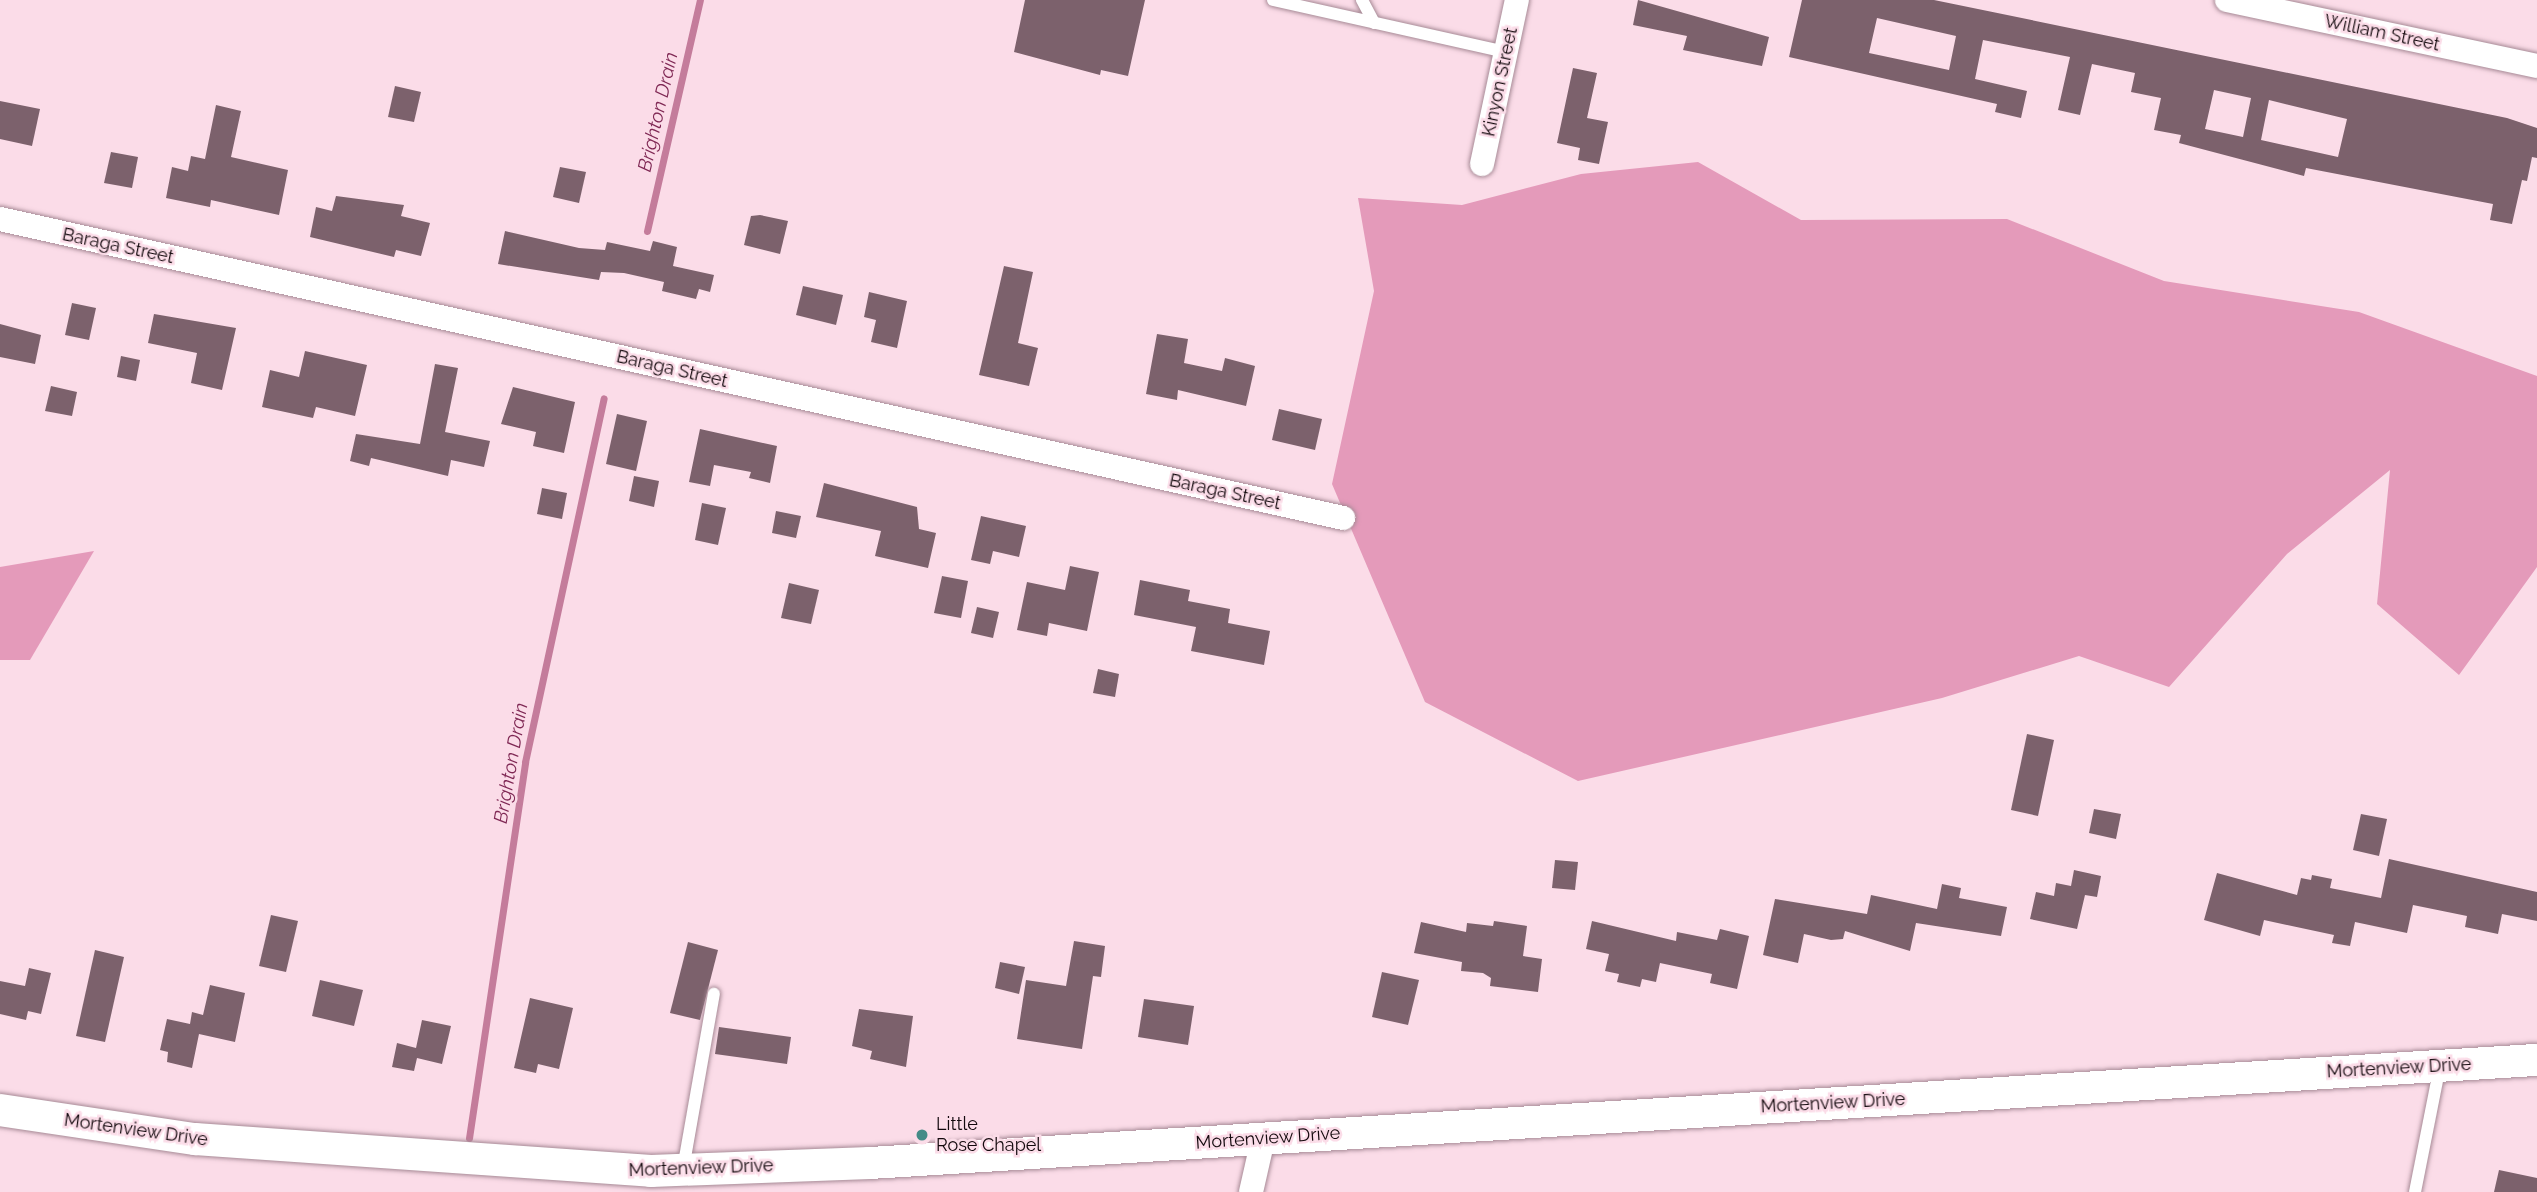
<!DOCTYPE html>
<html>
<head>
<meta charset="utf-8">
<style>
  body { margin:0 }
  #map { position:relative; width:2537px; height:1192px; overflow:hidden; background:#fbdce8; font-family:Raleway,sans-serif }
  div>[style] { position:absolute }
  .forest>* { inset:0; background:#e49aba }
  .stream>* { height:7px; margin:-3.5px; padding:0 3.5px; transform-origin:3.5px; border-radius:3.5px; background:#c47c9b }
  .building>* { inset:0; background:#7c616c }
  .roads { filter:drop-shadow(0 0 2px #a78a96) drop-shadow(0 0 2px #a78a96) }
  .service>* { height:12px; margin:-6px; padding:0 6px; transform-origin:6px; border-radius:6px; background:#fff }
  .minor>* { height:24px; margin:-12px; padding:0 12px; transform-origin:12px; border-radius:12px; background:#fff }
  .tertiary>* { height:32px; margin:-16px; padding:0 16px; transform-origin:16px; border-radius:16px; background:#fff }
  .dots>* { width:19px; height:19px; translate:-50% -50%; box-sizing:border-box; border:4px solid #fbdce8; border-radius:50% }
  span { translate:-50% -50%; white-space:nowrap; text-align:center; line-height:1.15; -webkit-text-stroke:5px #fbdce8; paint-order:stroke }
  .street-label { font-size:18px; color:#13090d }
  .poi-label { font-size:18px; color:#13090d }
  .left { translate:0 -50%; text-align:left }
  .water-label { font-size:19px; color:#7f2854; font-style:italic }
</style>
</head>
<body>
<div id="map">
  <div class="forest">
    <div style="clip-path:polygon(1698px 162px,1801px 220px,2007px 219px,2164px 281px,2359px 312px,2537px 376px,2537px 567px,2459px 675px,2377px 604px,2390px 470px,2287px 554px,2169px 687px,2079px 656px,1942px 698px,1578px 781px,1425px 702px,1332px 484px,1374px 291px,1358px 198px,1462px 205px,1581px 174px)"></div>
    <div style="clip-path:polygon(94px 551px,30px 660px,0 660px,0 567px)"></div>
  </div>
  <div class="stream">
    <div style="left:647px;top:231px;width:237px;rotate:-77.1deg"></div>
    <div style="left:469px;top:1138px;width:380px;rotate:-81.5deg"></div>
    <div style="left:525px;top:762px;width:372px;rotate:-77.8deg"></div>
  </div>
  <div class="building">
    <div style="clip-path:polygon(1025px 0,1145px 0,1128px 76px,1101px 70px,1100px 75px,1014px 52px)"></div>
    <div style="clip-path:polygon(1638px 0,1769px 37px,1762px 66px,1683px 50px,1687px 36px,1633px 25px)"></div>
    <div style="clip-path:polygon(evenodd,1802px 0,1934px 0,2507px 118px,2537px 128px,2537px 158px,2532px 157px,2527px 181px,2522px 180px,2512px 224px,2490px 220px,2493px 204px,2306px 168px,2304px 176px,2179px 143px,2181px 135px,2154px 130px,2161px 98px,2131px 92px,2135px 73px,2092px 64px,2080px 115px,2058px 110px,2070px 57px,1983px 40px,1975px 79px,2027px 91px,2021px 118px,1995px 112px,1997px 104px,1789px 57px,1802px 0,1877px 18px,1956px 36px,1949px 70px,1869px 53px,1877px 18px,1802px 0,2214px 90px,2251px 98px,2243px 137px,2205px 129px,2214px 90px,1802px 0,2269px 100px,2347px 119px,2338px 157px,2261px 140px,2269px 100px)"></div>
    <div style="clip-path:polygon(1573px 68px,1597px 73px,1587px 118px,1608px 122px,1599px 164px,1578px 160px,1580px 148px,1557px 143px)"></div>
    <div style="clip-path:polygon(395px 86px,421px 92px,414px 122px,388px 117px)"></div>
    <div style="clip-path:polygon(0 101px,40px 109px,32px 146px,0 139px)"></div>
    <div style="clip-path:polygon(216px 105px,241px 111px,231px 157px,288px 170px,279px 215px,211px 200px,210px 207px,166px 198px,172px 167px,188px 171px,191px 156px,205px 159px)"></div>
    <div style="clip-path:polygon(111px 152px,138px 157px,132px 188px,104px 183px)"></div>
    <div style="clip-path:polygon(560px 167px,586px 172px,579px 203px,553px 197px)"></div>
    <div style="clip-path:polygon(336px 196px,404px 205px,401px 216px,430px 223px,421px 256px,396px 250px,394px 257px,310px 237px,316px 207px,332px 211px)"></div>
    <div style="clip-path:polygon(760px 215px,788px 221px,780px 254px,744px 245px,751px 216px)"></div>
    <div style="clip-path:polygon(505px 231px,579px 248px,605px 250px,607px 242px,650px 251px,653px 241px,677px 247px,673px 266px,714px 275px,710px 292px,699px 289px,696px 299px,662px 291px,664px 282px,624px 273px,601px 272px,599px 280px,498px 264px)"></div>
    <div style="clip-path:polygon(1004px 266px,1033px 272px,1018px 343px,1038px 348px,1029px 386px,979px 375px)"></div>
    <div style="clip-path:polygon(803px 286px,843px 295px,836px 325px,796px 315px)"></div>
    <div style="clip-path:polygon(869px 292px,907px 301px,897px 348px,871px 342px,876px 320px,864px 317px)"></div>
    <div style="clip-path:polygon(72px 303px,96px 308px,89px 340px,65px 335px)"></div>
    <div style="clip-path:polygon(154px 314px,236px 328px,222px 390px,191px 383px,197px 353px,148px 343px)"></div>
    <div style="clip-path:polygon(0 324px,41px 335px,35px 364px,0 357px)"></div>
    <div style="clip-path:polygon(1157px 334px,1188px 339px,1184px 363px,1222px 371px,1225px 358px,1255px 366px,1246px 406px,1178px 390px,1177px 400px,1146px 394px)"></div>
    <div style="clip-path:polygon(305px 351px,367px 365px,355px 416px,316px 407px,313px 418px,262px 407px,270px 370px,299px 377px)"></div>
    <div style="clip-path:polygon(121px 356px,140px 360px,136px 381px,117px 377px)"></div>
    <div style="clip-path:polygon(435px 364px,458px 368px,445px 432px,490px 441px,484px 467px,451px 460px,448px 476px,371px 458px,369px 466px,350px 461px,356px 434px,420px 444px)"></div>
    <div style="clip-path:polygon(51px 386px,77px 392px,72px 416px,45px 411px)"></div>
    <div style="clip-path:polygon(513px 387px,575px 402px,564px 453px,533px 446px,536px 432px,501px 424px)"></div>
    <div style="clip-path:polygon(1279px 409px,1322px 419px,1315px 450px,1272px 440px)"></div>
    <div style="clip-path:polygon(617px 414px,647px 421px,636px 471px,606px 464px)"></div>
    <div style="clip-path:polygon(700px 429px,777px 446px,770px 483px,749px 478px,751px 472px,714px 465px,710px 486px,689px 482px)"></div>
    <div style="clip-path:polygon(634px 476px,659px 481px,654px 507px,629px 501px)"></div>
    <div style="clip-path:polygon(824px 483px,917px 507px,919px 529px,936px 533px,928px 568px,875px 556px,881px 531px,816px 517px)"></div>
    <div style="clip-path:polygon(542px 488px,567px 493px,562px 519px,537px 514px)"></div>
    <div style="clip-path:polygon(702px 503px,726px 508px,718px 545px,695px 540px)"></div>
    <div style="clip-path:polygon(776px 511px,801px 516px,796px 538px,772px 533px)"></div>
    <div style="clip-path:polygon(981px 516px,1026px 526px,1019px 557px,993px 551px,990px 564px,971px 560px)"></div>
    <div style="clip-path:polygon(1070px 566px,1099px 572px,1087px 631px,1049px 623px,1047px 636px,1017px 630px,1027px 582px,1065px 590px)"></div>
    <div style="clip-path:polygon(942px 576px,968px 581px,961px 618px,934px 613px)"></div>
    <div style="clip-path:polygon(1140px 580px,1190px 590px,1188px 601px,1230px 609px,1228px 623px,1270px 631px,1264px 665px,1191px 651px,1196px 627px,1134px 615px)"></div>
    <div style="clip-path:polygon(789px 583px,819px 590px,811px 624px,781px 618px)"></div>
    <div style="clip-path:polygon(977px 607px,999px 612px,993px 638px,971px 633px)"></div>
    <div style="clip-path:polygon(1098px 669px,1119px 674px,1115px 697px,1093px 693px)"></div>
    <div style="clip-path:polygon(2027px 734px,2054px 740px,2038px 816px,2011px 810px)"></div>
    <div style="clip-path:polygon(2094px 809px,2121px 814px,2116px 839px,2089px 833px)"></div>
    <div style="clip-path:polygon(2361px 814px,2387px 819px,2379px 856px,2353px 850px)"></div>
    <div style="clip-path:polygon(2389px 859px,2537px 892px,2537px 921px,2502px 914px,2498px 934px,2465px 927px,2467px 916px,2413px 905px,2407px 933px,2355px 922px,2350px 946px,2332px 943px,2334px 935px,2264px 920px,2260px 936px,2204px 920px,2217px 873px,2297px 895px,2301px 878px,2311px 880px,2312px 875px,2332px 879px,2330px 888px,2381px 898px)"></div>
    <div style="clip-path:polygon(1555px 860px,1578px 862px,1575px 890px,1552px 888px)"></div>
    <div style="clip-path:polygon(2074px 870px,2101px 876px,2097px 897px,2085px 895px,2077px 929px,2030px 919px,2036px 892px,2054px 896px,2056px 883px,2071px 886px)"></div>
    <div style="clip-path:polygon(1942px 884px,1961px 888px,1959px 898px,2007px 907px,2001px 936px,1916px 923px,1910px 951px,1845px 931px,1843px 939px,1831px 940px,1804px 934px,1798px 963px,1763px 955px,1775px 899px,1867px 914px,1871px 895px,1937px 909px)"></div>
    <div style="clip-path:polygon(271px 915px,298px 921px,286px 972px,259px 966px)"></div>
    <div style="clip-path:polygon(1494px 921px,1527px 926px,1523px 956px,1542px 959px,1538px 992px,1490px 986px,1491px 978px,1483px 973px,1461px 971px,1462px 962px,1414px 953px,1421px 922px,1466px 932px,1467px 923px,1493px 926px)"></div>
    <div style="clip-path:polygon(1592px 921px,1676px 941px,1677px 932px,1717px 940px,1720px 929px,1749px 936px,1737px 989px,1710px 983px,1712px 974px,1660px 963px,1656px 982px,1642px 979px,1640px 987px,1617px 982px,1619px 974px,1605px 971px,1609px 954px,1586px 949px)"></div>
    <div style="clip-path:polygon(1074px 941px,1105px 946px,1101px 977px,1093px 976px,1082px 1049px,1017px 1039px,1026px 980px,1066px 986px)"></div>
    <div style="clip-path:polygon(688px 942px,718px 950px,700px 1020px,670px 1013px)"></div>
    <div style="clip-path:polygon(95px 950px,124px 957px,105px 1042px,76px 1036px)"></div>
    <div style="clip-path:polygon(1000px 962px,1025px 967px,1019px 994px,995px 988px)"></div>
    <div style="clip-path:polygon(29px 968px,51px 973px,41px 1014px,28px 1011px,26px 1020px,0 1014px,0 981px,25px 986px)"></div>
    <div style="clip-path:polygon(1382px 972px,1419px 980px,1408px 1025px,1372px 1017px)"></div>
    <div style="clip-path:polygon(320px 980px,363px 990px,354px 1026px,312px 1016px)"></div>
    <div style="clip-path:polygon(210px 985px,245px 993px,235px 1042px,199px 1034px,192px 1068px,167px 1062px,168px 1052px,160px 1050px,167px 1019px,190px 1024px,192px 1012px,203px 1015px)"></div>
    <div style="clip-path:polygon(530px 998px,573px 1008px,559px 1069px,538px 1064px,536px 1073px,514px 1068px)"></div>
    <div style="clip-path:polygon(1144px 999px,1194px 1006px,1188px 1045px,1138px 1037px)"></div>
    <div style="clip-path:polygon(859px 1009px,913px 1016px,906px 1067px,870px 1059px,872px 1051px,852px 1046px)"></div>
    <div style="clip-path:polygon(422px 1020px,451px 1026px,442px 1064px,417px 1058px,414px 1071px,392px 1067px,397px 1043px,416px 1048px)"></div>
    <div style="clip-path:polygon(719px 1027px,791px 1037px,787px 1064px,715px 1054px)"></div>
    <div style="clip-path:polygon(2499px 1170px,2537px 1178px,2537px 1192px,2494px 1192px)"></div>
  </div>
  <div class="roads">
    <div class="service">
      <div style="left:1273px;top:0;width:239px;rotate:12.6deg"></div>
      <div style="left:1362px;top:0;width:26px;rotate:62deg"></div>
      <div style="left:683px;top:1169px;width:178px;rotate:-80deg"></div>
      <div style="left:2415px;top:1192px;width:128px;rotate:-78.8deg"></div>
    </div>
    <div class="minor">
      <div style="left:2227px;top:0;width:317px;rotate:12deg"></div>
      <div style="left:1482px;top:164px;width:168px;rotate:-78deg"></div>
      <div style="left:0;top:219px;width:1376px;rotate:12.55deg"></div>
      <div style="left:1251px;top:1192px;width:54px;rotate:-77.2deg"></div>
    </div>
    <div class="tertiary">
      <div style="left:0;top:1110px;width:197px;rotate:8.5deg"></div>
      <div style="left:195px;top:1139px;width:457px;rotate:4deg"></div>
      <div style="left:651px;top:1171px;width:219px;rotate:-2.1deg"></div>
      <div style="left:870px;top:1163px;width:1670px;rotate:-3.54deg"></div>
    </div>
  </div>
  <div class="dots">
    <div style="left:922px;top:1135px;background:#448b87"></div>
  </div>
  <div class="street-label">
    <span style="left:2382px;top:33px;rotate:12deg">William Street</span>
    <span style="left:1500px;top:82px;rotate:-78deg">Kinyon Street</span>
    <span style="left:118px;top:246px;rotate:12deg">Baraga Street</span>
    <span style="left:672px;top:369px;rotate:13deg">Baraga Street</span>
    <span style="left:1225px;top:492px;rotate:12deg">Baraga Street</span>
    <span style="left:2399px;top:1068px;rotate:-3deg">Mortenview Drive</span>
    <span style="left:1833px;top:1103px;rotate:-3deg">Mortenview Drive</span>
    <span style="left:136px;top:1130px;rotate:8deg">Mortenview Drive</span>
    <span style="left:1268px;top:1138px;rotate:-4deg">Mortenview Drive</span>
    <span style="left:701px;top:1168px;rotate:-2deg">Mortenview Drive</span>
  </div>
  <div class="poi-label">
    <span class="left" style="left:936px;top:1135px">Little<br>Rose Chapel</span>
  </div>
  <div class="water-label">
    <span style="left:658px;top:112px;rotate:-77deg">Brighton Drain</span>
    <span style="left:511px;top:763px;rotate:-80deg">Brighton Drain</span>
  </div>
</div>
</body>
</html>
